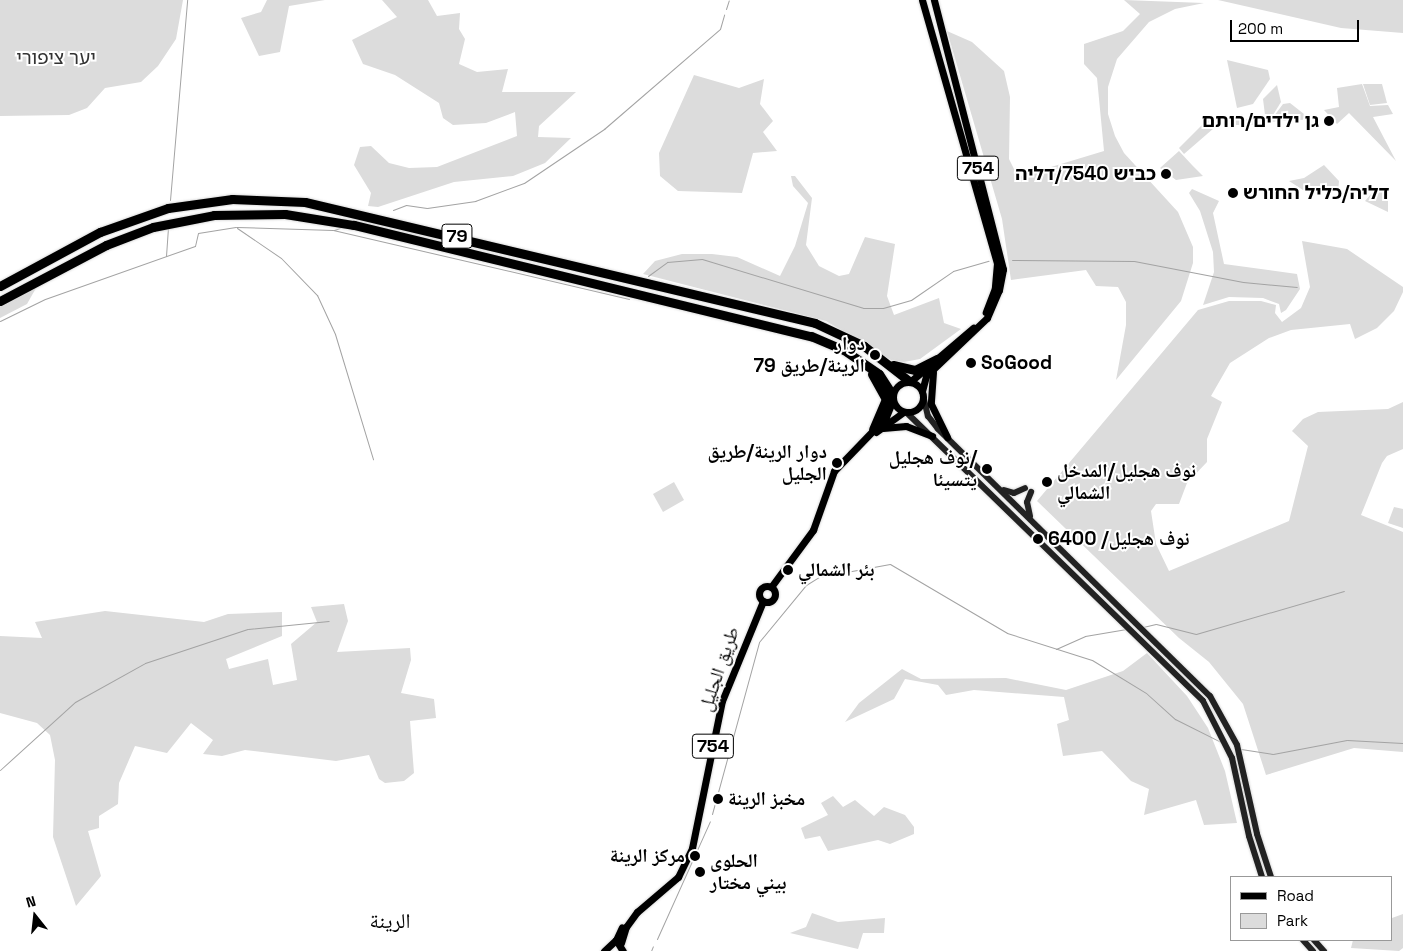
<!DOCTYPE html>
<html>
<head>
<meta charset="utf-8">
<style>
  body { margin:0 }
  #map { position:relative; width:1403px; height:951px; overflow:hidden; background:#fff; font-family:"Space Grotesk","Noto Naskh Arabic","Noto Sans Hebrew",sans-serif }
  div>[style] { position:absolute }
  .green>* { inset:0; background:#dcdcdc }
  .stream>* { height:1px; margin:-0.5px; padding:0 0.5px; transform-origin:0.5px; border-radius:0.5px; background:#a3a3a3 }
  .roads { filter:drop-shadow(0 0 1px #dbdbdb) drop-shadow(0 0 1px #dbdbdb) }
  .secondary>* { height:6px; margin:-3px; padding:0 3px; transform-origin:3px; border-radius:3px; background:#222 }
  .primary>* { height:7px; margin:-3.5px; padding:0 3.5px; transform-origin:3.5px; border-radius:3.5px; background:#000 }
  .primary>.ring { margin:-3.5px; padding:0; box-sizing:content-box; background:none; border:7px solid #000; border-radius:50% }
  .highway>* { height:9px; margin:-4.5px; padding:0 4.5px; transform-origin:4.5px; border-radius:4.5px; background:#000 }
  .dots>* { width:14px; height:14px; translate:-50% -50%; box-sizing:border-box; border:2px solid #fff; border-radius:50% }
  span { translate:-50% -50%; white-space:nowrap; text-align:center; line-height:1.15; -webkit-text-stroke:4px #fff; paint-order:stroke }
  .shield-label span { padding:1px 4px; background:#fff; border:1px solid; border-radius:4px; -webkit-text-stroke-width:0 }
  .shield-label { font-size:18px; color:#000; font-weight:700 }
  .park-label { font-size:19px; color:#333 }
  .poi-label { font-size:19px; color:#000; font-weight:700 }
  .right { translate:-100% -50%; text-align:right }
  .left { translate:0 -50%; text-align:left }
  .street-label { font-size:19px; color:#000 }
  .quarter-label { font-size:21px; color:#000 }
  .legend { position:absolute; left:1230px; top:876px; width:162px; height:65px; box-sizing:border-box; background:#fff; border:1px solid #999; margin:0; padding:6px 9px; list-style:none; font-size:15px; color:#000 }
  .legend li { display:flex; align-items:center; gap:10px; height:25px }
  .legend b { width:25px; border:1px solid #999 }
  .north { position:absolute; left:10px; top:891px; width:50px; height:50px; -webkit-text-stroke:4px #fff; paint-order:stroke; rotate:344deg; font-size:14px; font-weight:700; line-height:20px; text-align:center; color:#000 }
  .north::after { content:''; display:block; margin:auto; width:18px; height:22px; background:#000; clip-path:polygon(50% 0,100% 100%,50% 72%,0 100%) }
  .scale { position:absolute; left:1230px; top:20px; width:129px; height:22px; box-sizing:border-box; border:2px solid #000; border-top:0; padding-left:6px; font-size:15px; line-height:18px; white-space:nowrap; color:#000; -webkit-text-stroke:4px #fff; paint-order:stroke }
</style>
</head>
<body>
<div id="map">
  <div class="green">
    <div style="clip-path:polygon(0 0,183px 0,176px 39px,158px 66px,141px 82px,105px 88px,87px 108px,69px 115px,0 116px)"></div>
    <div style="clip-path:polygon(267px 0,325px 0,289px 6px,280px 52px,259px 56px,241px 18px,261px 12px)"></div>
    <div style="clip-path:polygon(382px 0,428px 0,437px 16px,460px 13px,459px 29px,465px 39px,459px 64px,477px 72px,508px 69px,502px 92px,576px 92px,539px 126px,538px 137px,571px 138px,545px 163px,513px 176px,454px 182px,378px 207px,368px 206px,371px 193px,354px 165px,360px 147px,371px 146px,389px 163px,409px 168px,437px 167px,517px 136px,515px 112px,486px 123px,453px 125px,443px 118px,439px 103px,395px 75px,363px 64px,352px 40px,397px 17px)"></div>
    <div style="clip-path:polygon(1124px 0,1204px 3px,1175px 9px,1149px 22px,1117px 59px,1108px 87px,1108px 114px,1115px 136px,1124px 153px,1178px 212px,1193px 247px,1193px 263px,1181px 301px,1116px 380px,1126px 325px,1126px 302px,1118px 287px,1096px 286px,1086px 270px,1011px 280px,1002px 219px,947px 31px,972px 42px,1004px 71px,1010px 97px,1009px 159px,1018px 177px,1104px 151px,1097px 78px,1084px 64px,1084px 44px,1123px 31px,1140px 14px)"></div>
    <div style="clip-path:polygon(1218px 0,1403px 0,1403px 33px,1341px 28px)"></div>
    <div style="clip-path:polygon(1227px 60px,1268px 70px,1270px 79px,1253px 104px,1237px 108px)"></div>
    <div style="clip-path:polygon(694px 75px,739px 88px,764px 79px,760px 104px,773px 121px,763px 132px,777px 151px,753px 153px,742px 193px,678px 191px,660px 176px,659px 153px)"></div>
    <div style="clip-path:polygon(1362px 84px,1370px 106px,1388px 105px,1393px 114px,1373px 117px,1396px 161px,1349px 113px,1337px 124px,1324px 110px,1339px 107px,1337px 88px)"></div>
    <div style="clip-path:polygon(1363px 84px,1382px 84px,1387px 103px,1370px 105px)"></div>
    <div style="clip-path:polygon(1277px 85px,1281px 102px,1273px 115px,1265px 115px,1263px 99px)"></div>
    <div style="clip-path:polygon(1290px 103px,1304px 114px,1313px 114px,1316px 119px,1266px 122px,1265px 116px,1274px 116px,1283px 104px)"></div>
    <div style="clip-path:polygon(1242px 114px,1245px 119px,1255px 118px,1261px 125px,1229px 125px,1223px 119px)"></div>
    <div style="clip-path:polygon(1209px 118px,1214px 128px,1184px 154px,1179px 148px)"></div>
    <div style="clip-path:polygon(1179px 151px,1192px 165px,1203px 176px,1176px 180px,1160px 168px)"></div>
    <div style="clip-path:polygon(1324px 165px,1339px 181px,1338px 192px,1303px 190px,1289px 181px,1304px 178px)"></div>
    <div style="clip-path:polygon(791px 176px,795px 176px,812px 198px,806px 245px,819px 266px,839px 276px,849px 274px,865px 237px,895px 244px,887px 296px,894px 315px,939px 298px,944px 323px,961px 329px,920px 359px,904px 362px,891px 360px,826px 321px,643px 274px,655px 261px,682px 254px,712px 254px,737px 257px,780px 276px,795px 246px,808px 203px,793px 186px)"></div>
    <div style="clip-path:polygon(1378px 186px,1388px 200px,1388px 212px,1365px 201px)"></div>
    <div style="clip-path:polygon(1192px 189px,1219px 201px,1213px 213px,1224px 264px,1297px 274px,1300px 289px,1286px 310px,1281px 313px,1279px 304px,1263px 298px,1229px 297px,1203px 305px,1214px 272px,1213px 252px,1200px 211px,1189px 193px)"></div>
    <div style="clip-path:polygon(1302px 241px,1347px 249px,1403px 287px,1403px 292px,1394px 311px,1377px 328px,1355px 339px,1350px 324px,1291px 330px,1269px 338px,1230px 363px,1211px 396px,1222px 402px,1207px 439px,1207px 462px,1187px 483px,1179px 504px,1156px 504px,1151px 511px,1156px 544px,1169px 571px,1289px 521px,1308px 446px,1292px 431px,1303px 419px,1318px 412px,1388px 409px,1403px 402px,1403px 449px,1387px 456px,1382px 463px,1361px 515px,1403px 532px,1403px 752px,1354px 748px,1266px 775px,1243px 704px,1209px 662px,1179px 638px,1037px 501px,1198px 310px,1229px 301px,1261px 301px,1276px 305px,1275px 313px,1282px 322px,1301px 308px,1310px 287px)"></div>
    <div style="clip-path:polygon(40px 281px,27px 304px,0 318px,0 303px)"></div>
    <div style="clip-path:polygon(674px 482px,684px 500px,663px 512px,653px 494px)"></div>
    <div style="clip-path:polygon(1394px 507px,1403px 509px,1403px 528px,1388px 523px)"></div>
    <div style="clip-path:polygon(344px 604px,348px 621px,337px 652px,410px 648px,411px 660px,401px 693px,434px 699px,436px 718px,410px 721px,414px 773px,404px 781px,385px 783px,379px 779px,369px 755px,336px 761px,245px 750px,222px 756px,203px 754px,213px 740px,191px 723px,167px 753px,135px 746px,119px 783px,118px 804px,99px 816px,99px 828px,88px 831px,101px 876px,76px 906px,53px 837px,55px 760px,50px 735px,37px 723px,0 713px,0 636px,42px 638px,35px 622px,105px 611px,204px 622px,228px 614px,282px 612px,282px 636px,226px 659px,229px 669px,268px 659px,273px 685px,297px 680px,291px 644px,317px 622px,311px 607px)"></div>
    <div style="clip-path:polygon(1147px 653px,1187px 696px,1208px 728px,1225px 771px,1237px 823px,1204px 825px,1196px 800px,1144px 815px,1149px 789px,1131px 781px,1102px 751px,1063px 756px,1057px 724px,1069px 720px,1064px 697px,974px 690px,946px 695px,938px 685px,905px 679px,894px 699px,845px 722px,859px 703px,902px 669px,921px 679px,1006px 678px,1066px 690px,1123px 671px)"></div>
    <div style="clip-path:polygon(833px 796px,843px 807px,855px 800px,874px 816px,884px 807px,905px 815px,914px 827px,914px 834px,890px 844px,878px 840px,828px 851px,820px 836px,805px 839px,801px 828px,828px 815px,821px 803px)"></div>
    <div style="clip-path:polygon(812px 913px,838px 922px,885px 918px,884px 933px,863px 933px,858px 949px,790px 933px,806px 927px)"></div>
    <div style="clip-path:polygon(1403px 914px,1403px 948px,1399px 951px,1351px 948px,1353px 940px,1392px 940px,1392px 918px)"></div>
  </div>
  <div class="stream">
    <div style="left:726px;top:9px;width:9px;rotate:-72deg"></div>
    <div style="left:170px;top:200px;width:201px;rotate:-85.1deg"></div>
    <div style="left:393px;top:210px;width:14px;rotate:-21deg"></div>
    <div style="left:406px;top:205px;width:21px;rotate:8deg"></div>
    <div style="left:427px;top:208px;width:49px;rotate:-8.3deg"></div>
    <div style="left:475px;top:201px;width:52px;rotate:-20.2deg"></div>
    <div style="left:524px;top:183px;width:97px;rotate:-34deg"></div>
    <div style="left:604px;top:129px;width:153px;rotate:-40.8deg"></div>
    <div style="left:720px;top:29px;width:15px;rotate:-74deg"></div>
    <div style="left:237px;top:228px;width:53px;rotate:34.3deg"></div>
    <div style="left:281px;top:258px;width:52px;rotate:45.8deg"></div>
    <div style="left:317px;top:295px;width:43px;rotate:65.2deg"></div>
    <div style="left:335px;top:334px;width:131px;rotate:73.1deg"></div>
    <div style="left:334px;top:230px;width:6px;rotate:-18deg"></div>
    <div style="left:166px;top:256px;width:28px;rotate:-86deg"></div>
    <div style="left:1012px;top:260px;width:122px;rotate:0.5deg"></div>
    <div style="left:1134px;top:261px;width:111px;rotate:10.9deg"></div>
    <div style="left:1243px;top:282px;width:54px;rotate:5.3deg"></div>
    <div style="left:648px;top:276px;width:24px;rotate:-36deg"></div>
    <div style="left:667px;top:262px;width:35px;rotate:-5deg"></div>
    <div style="left:702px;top:259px;width:168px;rotate:16.9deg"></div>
    <div style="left:863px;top:308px;width:20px"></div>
    <div style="left:883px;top:308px;width:29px;rotate:-16deg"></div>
    <div style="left:911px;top:300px;width:51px;rotate:-34.6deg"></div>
    <div style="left:953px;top:271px;width:37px;rotate:-16deg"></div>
    <div style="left:0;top:321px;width:50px;rotate:-26.1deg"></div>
    <div style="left:45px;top:299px;width:159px;rotate:-19.5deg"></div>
    <div style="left:195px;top:246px;width:13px;rotate:-77deg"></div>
    <div style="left:198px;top:233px;width:38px;rotate:-9deg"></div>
    <div style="left:236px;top:227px;width:97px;rotate:1.8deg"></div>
    <div style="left:333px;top:230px;width:304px;rotate:13.1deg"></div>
    <div style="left:1143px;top:627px;width:13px;rotate:-13deg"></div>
    <div style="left:1156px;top:624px;width:41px;rotate:14deg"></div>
    <div style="left:1196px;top:634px;width:154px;rotate:-16.2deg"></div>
    <div style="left:1056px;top:649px;width:32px;rotate:-24deg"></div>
    <div style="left:1085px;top:636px;width:42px;rotate:-9.7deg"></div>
    <div style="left:1241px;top:749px;width:32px;rotate:9deg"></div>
    <div style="left:1273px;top:754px;width:75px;rotate:-10.7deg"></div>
    <div style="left:1347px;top:740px;width:56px;rotate:3.1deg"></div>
    <div style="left:0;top:770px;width:101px;rotate:-42.2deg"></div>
    <div style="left:75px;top:702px;width:80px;rotate:-29.1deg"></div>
    <div style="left:145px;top:663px;width:108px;rotate:-18.3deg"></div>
    <div style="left:248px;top:629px;width:81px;rotate:-5.6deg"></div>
    <div style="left:712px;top:814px;width:178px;rotate:-74.7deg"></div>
    <div style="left:759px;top:642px;width:74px;rotate:-50.5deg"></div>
    <div style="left:806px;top:585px;width:15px;rotate:-32deg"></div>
    <div style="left:819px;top:577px;width:72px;rotate:-10.4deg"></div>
    <div style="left:890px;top:564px;width:136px;rotate:30.5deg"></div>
    <div style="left:1007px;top:633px;width:89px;rotate:17.6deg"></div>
    <div style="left:1092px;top:660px;width:63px;rotate:31.4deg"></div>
    <div style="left:1146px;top:693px;width:39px;rotate:42deg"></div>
    <div style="left:1175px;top:719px;width:51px;rotate:26.6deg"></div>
    <div style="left:657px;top:939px;width:129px;rotate:-65.8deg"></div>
    <div style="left:651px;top:951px;width:5px;rotate:-68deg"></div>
  </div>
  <div class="roads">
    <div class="secondary">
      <div style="left:923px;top:395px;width:22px;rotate:77deg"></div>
      <div style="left:928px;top:416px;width:16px;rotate:52deg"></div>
      <div style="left:938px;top:429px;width:381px;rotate:44.5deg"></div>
      <div style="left:1210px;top:696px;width:56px;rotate:61.1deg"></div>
      <div style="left:1237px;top:745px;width:91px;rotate:77.3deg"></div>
      <div style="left:1257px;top:834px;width:45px;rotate:72deg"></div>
      <div style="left:906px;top:412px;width:414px;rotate:44.2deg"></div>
      <div style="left:1203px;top:701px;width:64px;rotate:63deg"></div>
      <div style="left:1232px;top:758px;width:80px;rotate:77.7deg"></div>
      <div style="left:1249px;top:836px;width:43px;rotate:72.4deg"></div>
      <div style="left:1004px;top:490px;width:10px;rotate:17deg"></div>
      <div style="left:1014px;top:493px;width:12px;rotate:-24deg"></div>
      <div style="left:1030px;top:516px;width:14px;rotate:-102deg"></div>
      <div style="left:1027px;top:502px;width:11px;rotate:-68deg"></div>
      <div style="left:1303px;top:940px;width:15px;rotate:48deg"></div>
      <div style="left:1314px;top:940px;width:15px;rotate:48deg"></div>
    </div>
    <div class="primary">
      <div style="left:922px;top:0;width:273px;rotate:74.1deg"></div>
      <div style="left:997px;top:263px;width:25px;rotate:95deg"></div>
      <div style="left:995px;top:288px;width:26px;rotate:111deg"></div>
      <div style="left:933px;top:372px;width:32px;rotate:94deg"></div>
      <div style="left:931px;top:404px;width:37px;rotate:64deg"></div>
      <div style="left:911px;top:381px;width:82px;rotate:-40.5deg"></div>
      <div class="ring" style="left:893px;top:382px;width:23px;height:23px"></div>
      <div style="left:922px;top:391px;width:16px;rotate:-75deg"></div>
      <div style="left:926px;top:376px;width:84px;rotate:-43.6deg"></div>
      <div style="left:987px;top:318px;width:30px;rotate:-67deg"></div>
      <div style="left:999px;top:290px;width:21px;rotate:-79deg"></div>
      <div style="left:1003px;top:269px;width:278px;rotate:-104.4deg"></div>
      <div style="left:883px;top:428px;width:23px;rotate:-5deg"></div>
      <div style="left:906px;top:426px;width:28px;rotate:21deg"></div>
      <div style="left:876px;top:432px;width:34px;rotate:-36deg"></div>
      <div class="ring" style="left:759px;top:586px;width:9px;height:9px"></div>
      <div style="left:771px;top:587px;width:71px;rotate:-53.6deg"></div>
      <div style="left:813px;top:530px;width:63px;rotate:-70.4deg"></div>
      <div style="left:834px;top:471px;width:75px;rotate:-46.1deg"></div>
      <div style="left:886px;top:417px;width:18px;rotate:-68deg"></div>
      <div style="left:616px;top:940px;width:14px;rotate:-65deg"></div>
      <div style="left:621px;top:943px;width:17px;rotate:-73deg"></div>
      <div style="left:626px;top:927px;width:19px;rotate:-54deg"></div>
      <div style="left:637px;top:912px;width:54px;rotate:-40.5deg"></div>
      <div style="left:678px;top:877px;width:32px;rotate:-64deg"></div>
      <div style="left:692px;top:848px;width:150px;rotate:-78.5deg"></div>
      <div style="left:722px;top:701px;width:108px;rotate:-67.7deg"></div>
      <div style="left:604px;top:951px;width:16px;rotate:-43deg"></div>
      <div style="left:616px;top:940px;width:13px;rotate:58deg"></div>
    </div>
    <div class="highway">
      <div style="left:0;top:286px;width:114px;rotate:-28.4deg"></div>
      <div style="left:100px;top:232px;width:72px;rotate:-19.4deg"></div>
      <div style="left:168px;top:208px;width:65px;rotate:-8deg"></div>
      <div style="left:232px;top:199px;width:73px;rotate:2.4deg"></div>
      <div style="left:305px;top:202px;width:524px;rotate:13.35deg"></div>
      <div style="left:815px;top:323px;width:54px;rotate:25.1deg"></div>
      <div style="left:864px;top:346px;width:57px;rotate:37.9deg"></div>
      <div style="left:0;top:301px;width:120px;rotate:-27.8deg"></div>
      <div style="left:106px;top:245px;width:50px;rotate:-21deg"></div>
      <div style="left:153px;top:227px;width:62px;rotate:-11.1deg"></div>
      <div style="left:214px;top:215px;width:71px;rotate:-0.8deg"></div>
      <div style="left:285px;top:214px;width:70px;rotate:9.1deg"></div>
      <div style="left:354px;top:225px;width:470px;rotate:13.7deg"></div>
      <div style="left:811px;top:336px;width:36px;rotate:23deg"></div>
      <div style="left:844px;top:350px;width:42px;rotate:34.4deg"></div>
      <div style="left:879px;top:374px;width:24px;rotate:57deg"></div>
      <div style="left:893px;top:365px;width:23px;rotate:13deg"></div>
      <div style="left:915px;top:370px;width:25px;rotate:-27deg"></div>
      <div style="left:872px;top:374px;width:29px;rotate:61deg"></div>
      <div style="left:886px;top:399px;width:33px;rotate:113deg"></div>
    </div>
  </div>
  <div class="dots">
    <div style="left:1329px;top:121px;background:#000"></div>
    <div style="left:1166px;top:174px;background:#000"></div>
    <div style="left:1233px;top:193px;background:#000"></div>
    <div style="left:875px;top:355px;background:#000"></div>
    <div style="left:971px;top:363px;background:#000"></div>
    <div style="left:837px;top:463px;background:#000"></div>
    <div style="left:987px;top:469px;background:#000"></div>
    <div style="left:1047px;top:482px;background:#000"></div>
    <div style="left:1038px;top:539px;background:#000"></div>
    <div style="left:788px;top:570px;background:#000"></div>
    <div style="left:718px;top:799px;background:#000"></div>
    <div style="left:695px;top:856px;background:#000"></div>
    <div style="left:700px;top:872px;background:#000"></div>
  </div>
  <div class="shield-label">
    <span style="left:978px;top:168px">754</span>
    <span style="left:457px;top:236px">79</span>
    <span style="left:713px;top:746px">754</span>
  </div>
  <div class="park-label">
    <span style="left:56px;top:58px">יער ציפורי</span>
  </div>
  <div class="poi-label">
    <span class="right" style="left:1319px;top:121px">גן ילדים/רותם</span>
    <span class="right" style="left:1156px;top:174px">כביש 7540/דליה</span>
    <span class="left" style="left:1243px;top:193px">דליה/כליל החורש</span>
    <span class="right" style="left:865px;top:355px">دوار<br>الرينة/طريق 79</span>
    <span class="left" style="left:981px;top:363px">SoGood</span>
    <span class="right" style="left:827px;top:463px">دوار الرينة/طريق<br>الجليل</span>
    <span class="right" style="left:977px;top:469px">نوف هجليل/<br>يتسيئا</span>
    <span class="left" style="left:1057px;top:482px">نوف هجليل/المدخل<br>الشمالي</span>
    <span class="left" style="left:1048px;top:539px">نوف هجليل/ 6400</span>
    <span class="left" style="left:798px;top:570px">بئر الشمالي</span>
    <span class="left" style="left:728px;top:799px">مخبز الرينة</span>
    <span class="right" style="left:685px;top:856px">مركز الرينة</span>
    <span class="left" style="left:710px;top:872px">الحلوى<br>بيني مختار</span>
  </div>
  <div class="street-label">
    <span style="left:719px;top:669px;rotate:-71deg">طريق الجليل</span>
  </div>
  <div class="quarter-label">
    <span style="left:390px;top:921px">الرينة</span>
  </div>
  <ul class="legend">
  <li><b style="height:6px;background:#000"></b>Road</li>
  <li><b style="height:14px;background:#dcdcdc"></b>Park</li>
  </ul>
  <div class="north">N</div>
  <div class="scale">200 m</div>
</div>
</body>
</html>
